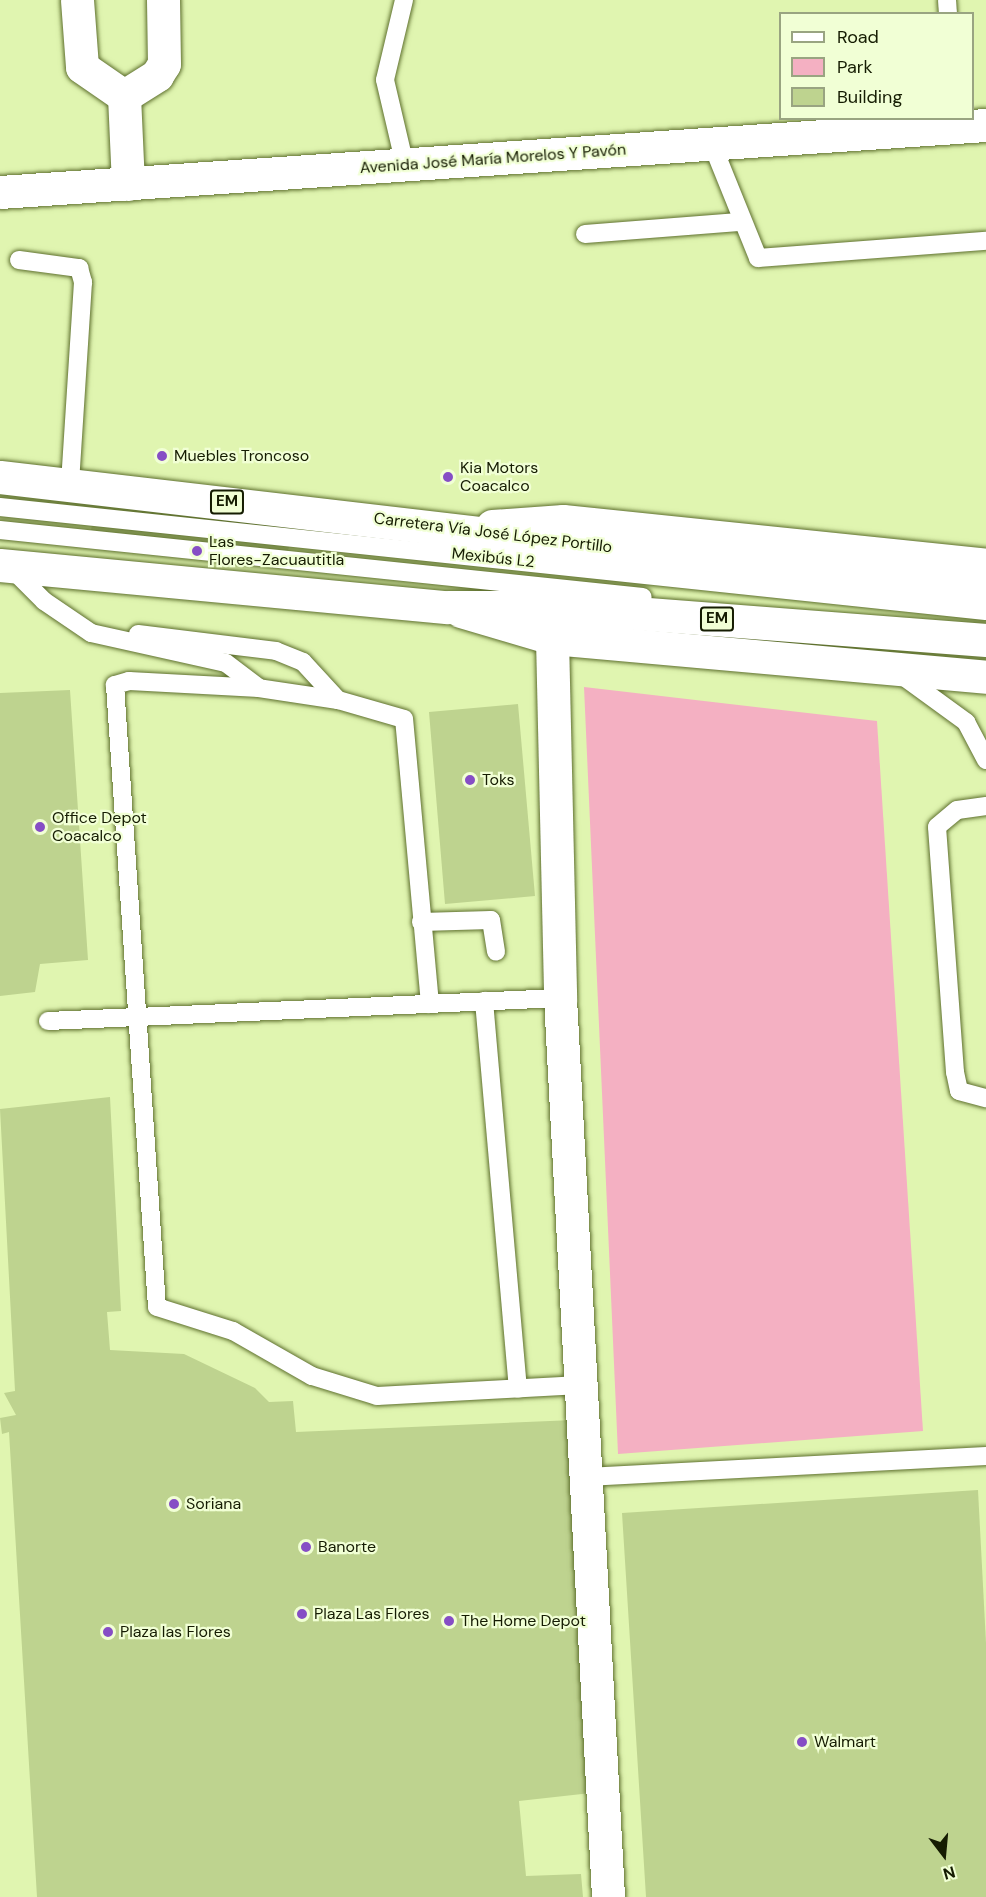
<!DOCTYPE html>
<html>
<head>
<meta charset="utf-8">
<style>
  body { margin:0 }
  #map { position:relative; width:986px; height:1897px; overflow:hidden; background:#e0f5b0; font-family:"DM Sans",sans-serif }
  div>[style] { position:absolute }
  .green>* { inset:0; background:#f4b0c2 }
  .building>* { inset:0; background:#bed38f }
  .roads { filter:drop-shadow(0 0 2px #5e702e) drop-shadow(0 0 2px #5e702e) }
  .lane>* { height:18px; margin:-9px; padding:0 9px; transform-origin:9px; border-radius:9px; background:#fff }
  .street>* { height:33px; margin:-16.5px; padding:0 16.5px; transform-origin:16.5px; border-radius:16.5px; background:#fff }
  .secondary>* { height:33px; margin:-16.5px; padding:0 16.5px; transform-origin:16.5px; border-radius:16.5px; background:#fff }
  .primary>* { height:33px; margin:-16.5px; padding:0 16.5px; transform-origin:16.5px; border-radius:16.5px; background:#fff }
  .dots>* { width:16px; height:16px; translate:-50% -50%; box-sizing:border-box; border:3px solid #f1ffd5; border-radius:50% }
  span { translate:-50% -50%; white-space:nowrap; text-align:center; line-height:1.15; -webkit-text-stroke:4.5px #f1ffd5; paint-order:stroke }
  .shield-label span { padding:2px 4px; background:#f1ffd5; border:2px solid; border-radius:4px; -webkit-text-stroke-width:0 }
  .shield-label { font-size:15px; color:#151c02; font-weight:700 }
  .street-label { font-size:16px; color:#151c02 }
  .poi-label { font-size:16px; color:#151c02 }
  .left { translate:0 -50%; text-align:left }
  .legend { position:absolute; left:779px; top:12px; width:195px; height:108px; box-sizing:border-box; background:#f1ffd5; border:2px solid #99a481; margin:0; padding:8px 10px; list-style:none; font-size:18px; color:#151c02 }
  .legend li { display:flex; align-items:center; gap:12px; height:30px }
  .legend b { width:30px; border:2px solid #99a481 }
  .north { position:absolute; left:914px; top:1825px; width:60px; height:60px; -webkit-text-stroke:4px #f1ffd5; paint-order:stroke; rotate:164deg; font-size:16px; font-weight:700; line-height:24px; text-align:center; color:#151c02 }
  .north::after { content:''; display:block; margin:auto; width:21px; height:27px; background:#151c02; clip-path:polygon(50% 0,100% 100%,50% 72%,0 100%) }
</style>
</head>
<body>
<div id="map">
  <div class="green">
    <div style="clip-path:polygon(584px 687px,877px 721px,923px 1431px,618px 1454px)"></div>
  </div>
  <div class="building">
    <div style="clip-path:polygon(94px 515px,294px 535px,284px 560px,91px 530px)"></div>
    <div style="clip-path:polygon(70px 690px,88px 960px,40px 964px,35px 992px,0 996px,0 693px)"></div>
    <div style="clip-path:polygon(518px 704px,535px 896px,445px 904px,429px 712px)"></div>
    <div style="clip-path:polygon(110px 1097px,121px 1311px,107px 1312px,110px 1350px,184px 1354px,255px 1388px,269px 1402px,293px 1401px,296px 1432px,574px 1420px,591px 1793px,519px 1801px,526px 1876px,581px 1874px,583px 1897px,37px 1897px,9px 1432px,2px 1434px,0 1418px,16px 1415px,4px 1393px,15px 1391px,0 1109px)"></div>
    <div style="clip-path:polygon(978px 1490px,986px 1643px,986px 1897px,646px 1897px,622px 1513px)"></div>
  </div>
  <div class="roads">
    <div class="lane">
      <div style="left:404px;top:0;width:82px;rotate:103.4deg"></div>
      <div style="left:385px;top:80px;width:87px;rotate:76.8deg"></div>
      <div style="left:947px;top:0;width:14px;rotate:86deg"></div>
      <div style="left:712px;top:144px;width:123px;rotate:68deg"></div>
      <div style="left:758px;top:258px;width:229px;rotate:-4.3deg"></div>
      <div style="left:585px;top:234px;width:154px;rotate:-4.5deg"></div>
      <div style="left:19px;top:260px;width:61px;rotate:7.6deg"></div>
      <div style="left:79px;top:268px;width:15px;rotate:74deg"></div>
      <div style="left:83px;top:282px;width:201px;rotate:93.7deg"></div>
      <div style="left:0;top:507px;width:991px;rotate:6.02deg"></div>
      <div style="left:0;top:530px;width:646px;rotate:5.95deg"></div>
      <div style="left:10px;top:567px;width:48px;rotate:45deg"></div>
      <div style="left:44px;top:601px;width:57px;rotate:34.2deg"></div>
      <div style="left:91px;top:633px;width:138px;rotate:12.5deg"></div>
      <div style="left:226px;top:663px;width:41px;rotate:37.1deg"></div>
      <div style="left:138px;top:634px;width:139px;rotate:7deg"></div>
      <div style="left:276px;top:651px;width:29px;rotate:22deg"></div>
      <div style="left:303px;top:662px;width:52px;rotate:47.4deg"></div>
      <div style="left:900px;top:674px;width:82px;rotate:36deg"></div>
      <div style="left:966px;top:722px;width:43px;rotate:62.2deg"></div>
      <div style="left:986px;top:806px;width:29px;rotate:172deg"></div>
      <div style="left:957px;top:810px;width:26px;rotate:140deg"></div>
      <div style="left:937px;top:827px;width:246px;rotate:85.8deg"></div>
      <div style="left:955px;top:1072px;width:19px;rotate:78deg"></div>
      <div style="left:959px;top:1091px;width:28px;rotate:15deg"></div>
      <div style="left:421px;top:922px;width:70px;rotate:-1.6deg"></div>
      <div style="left:491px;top:920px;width:32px;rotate:81deg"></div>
      <div style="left:484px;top:1001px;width:389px;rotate:85deg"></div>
      <div style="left:430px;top:1004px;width:286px;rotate:-95.2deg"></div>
      <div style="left:404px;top:719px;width:69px;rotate:-163.9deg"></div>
      <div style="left:338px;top:700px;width:80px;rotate:-171.4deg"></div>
      <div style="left:259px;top:688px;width:130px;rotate:-176.9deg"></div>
      <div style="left:129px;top:681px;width:15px;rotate:164deg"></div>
      <div style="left:115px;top:685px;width:623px;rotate:86.14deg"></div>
      <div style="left:157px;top:1307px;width:80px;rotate:17.5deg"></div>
      <div style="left:233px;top:1331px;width:91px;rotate:29.7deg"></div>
      <div style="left:312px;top:1376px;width:68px;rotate:17.1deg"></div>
      <div style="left:377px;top:1396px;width:204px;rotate:-3.1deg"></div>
      <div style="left:48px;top:1021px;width:513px;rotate:-2.57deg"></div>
      <div style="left:586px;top:1477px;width:401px;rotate:-3deg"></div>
    </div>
    <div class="street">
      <div style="left:77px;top:0;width:67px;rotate:85.7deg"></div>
      <div style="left:82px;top:67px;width:51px;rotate:34.6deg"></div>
      <div style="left:128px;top:184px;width:88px;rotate:-92.6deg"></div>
      <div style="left:124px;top:96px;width:39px;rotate:-32deg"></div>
      <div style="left:157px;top:75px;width:13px;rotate:-58deg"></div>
      <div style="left:164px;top:64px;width:64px;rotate:-90.9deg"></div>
      <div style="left:0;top:192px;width:988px;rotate:-3.89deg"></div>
      <div style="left:552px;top:638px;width:360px;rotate:88.7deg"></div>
      <div style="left:560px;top:998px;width:900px;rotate:86.94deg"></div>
    </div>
    <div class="secondary">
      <div style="left:492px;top:526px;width:71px;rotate:-4deg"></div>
      <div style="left:563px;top:521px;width:425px;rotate:5.9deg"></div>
      <div style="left:461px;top:611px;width:95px;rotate:16.5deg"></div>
      <div style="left:552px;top:638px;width:436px;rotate:5.1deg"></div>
    </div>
    <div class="primary">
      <div style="left:0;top:477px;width:993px;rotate:6.65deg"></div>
      <div style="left:0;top:565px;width:450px;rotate:5.4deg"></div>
      <div style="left:448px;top:607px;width:109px"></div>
      <div style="left:557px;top:607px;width:430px;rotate:4.4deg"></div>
    </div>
  </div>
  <div class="dots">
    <div style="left:162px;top:456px;background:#864ec5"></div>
    <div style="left:448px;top:477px;background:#864ec5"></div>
    <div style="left:197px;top:551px;background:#864ec5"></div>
    <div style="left:470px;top:780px;background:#864ec5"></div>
    <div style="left:40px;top:827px;background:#864ec5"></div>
    <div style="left:174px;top:1504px;background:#864ec5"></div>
    <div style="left:306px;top:1547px;background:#864ec5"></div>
    <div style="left:302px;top:1614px;background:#864ec5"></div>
    <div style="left:449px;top:1621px;background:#864ec5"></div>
    <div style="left:108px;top:1632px;background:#864ec5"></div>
    <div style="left:802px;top:1742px;background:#864ec5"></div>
  </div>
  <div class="shield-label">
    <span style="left:227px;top:502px">EM</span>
    <span style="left:717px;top:619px">EM</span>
  </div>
  <div class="street-label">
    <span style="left:493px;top:159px;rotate:-4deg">Avenida José María Morelos Y Pavón</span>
    <span style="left:493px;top:533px;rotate:7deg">Carretera Vía José López Portillo</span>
    <span style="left:493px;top:558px;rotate:6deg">Mexibús L2</span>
  </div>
  <div class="poi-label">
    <span class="left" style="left:174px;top:456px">Muebles Troncoso</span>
    <span class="left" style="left:460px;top:477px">Kia Motors<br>Coacalco</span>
    <span class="left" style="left:209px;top:551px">Las<br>Flores-Zacuautitla</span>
    <span class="left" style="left:482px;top:780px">Toks</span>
    <span class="left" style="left:52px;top:827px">Office Depot<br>Coacalco</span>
    <span class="left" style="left:186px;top:1504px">Soriana</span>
    <span class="left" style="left:318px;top:1547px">Banorte</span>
    <span class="left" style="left:314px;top:1614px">Plaza Las Flores</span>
    <span class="left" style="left:461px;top:1621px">The Home Depot</span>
    <span class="left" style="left:120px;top:1632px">Plaza las Flores</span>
    <span class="left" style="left:814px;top:1742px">Walmart</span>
  </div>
  <ul class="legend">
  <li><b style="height:8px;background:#fff"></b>Road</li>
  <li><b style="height:16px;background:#f4b0c2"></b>Park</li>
  <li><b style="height:16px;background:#bed38f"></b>Building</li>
  </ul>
  <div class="north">N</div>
</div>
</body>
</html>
